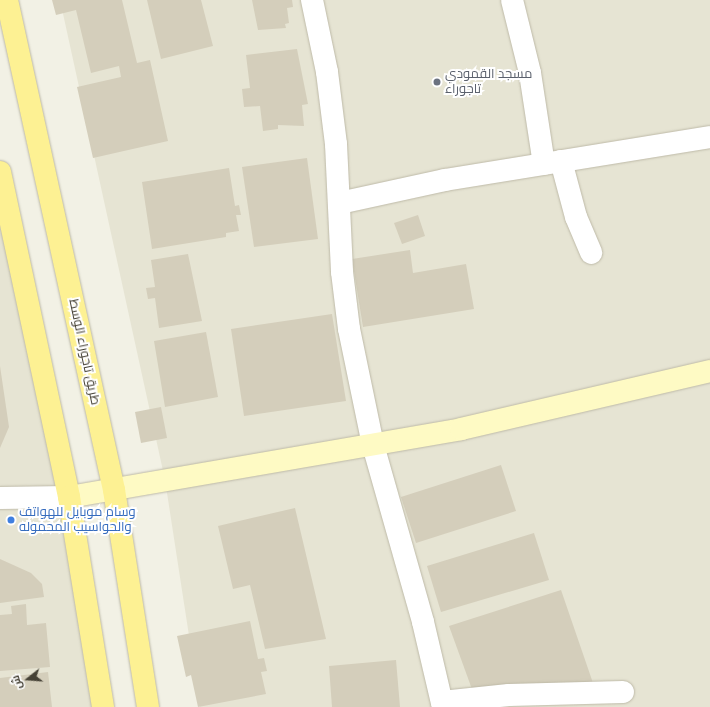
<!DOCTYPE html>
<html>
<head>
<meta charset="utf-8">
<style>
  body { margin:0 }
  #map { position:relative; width:710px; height:707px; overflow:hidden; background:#f2f1e5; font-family:"Space Grotesk",Cairo,sans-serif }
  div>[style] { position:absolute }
  .residential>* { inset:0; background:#e6e4d3 }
  .building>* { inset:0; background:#d4cebb }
  .roads { filter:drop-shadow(0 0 1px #bebaa8) drop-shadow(0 0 1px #bebaa8) }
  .street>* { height:22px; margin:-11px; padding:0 11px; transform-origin:11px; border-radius:11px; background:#fff }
  .secondary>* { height:22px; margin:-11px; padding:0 11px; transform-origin:11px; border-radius:11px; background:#fefac4 }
  .primary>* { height:22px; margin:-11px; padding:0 11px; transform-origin:11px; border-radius:11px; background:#fdf193 }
  .dots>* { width:11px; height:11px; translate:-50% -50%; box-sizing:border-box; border:2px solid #fff; border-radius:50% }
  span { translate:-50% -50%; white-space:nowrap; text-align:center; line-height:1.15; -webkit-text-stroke:4px #fff; paint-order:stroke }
  .worship-label { font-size:13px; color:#5b616d }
  .left { translate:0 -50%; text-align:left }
  .street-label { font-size:13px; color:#454135 }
  .shop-label { font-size:13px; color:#366cbe }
  .north { position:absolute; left:8px; top:659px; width:40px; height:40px; -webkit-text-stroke:3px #fff; paint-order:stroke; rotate:253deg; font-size:11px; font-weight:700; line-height:16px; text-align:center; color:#454135 }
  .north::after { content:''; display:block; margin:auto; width:14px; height:18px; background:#454135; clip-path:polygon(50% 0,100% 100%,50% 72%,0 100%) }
</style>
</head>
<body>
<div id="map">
  <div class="residential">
    <div style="clip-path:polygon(60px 0,710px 0,710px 707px,200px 707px,165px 480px)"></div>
    <div style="clip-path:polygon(0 172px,103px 707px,0 707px)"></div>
  </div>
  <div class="building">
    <div style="clip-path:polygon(52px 0,122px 0,137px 63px,150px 60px,168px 141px,93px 158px,77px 87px,121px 77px,119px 66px,91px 73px,76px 10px,56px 15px)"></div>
    <div style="clip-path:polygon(147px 0,201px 0,213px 46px,161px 59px)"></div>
    <div style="clip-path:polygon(252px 0,292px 0,293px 7px,287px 8px,289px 23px,285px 24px,286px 28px,258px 30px)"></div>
    <div style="clip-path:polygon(297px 49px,308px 104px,302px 105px,304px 126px,278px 125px,278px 129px,263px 131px,260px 106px,244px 107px,242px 89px,250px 88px,246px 55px)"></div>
    <div style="clip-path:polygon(307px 158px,318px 239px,254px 247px,242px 167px)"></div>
    <div style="clip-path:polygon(229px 168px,235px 206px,239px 205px,241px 215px,236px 215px,239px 231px,226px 233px,226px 237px,152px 249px,142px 182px)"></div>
    <div style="clip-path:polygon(418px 215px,425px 236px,402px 244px,394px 223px)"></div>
    <div style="clip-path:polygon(410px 250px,413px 273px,466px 264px,474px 309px,363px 327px,352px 259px)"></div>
    <div style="clip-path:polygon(188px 254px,202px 321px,159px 328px,155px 298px,148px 299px,146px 288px,155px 287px,151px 260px)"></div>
    <div style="clip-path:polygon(332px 314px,346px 401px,244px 416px,231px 329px)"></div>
    <div style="clip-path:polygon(206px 332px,218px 397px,165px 407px,154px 341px)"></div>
    <div style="clip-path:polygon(0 366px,9px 427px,0 448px)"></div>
    <div style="clip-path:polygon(161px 407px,167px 438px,141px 443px,135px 412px)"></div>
    <div style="clip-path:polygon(501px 465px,516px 511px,416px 543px,401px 497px)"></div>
    <div style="clip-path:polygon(295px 508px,326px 639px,265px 649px,250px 585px,233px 589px,218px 526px)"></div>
    <div style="clip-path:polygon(534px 533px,549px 580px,441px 612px,427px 566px)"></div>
    <div style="clip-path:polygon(0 559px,31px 573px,42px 584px,44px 597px,0 603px)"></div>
    <div style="clip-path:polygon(561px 590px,593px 683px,473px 692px,449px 626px)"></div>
    <div style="clip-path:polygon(26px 604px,27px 625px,46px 623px,50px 667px,0 671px,0 615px,12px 614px,11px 606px)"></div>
    <div style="clip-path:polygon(250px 621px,258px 659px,264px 658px,267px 671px,261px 672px,266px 694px,198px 707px,191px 675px,186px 677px,177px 636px)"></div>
    <div style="clip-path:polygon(396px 660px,400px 707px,332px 707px,329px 666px)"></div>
    <div style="clip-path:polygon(48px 672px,52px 707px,0 707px,0 678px)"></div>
  </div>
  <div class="roads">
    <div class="street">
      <div style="left:312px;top:0;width:74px;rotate:78.2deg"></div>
      <div style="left:327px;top:72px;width:73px;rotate:82.9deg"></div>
      <div style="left:336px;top:144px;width:128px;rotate:87.3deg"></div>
      <div style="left:342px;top:272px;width:57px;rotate:83deg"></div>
      <div style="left:349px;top:329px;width:118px;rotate:78.3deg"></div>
      <div style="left:373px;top:445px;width:184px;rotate:74.2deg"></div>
      <div style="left:423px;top:622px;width:87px;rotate:76.8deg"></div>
      <div style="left:512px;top:0;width:75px;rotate:76.1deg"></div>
      <div style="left:530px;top:73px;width:92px;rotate:81.3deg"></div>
      <div style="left:561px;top:161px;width:58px;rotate:75deg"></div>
      <div style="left:576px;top:217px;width:39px;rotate:67deg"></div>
      <div style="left:340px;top:203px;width:107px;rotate:-12.4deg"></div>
      <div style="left:445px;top:180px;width:268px;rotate:-9.2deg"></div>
      <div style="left:0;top:498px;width:69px;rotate:-0.8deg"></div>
      <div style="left:442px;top:702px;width:67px;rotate:-6deg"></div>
      <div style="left:509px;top:695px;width:114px;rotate:-1.5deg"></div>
    </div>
    <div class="secondary">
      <div style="left:69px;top:497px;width:398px;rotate:-9.8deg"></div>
      <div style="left:461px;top:429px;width:256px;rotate:-13.1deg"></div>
    </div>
    <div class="primary">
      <div style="left:7px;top:0;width:502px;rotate:77.68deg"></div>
      <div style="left:114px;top:490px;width:220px;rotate:81.1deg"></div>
      <div style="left:0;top:172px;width:332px;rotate:78deg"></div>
      <div style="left:69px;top:497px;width:213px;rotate:80.8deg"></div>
    </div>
  </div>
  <div class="dots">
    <div style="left:437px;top:82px;background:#6b7280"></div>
    <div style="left:11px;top:520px;background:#3f7fe0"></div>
  </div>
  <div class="worship-label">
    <span class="left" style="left:445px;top:82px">مسجد القمودي<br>تاجوراء</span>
  </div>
  <div class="street-label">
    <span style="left:84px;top:352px;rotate:78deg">طريق تاجوراء الوسط</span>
  </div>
  <div class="shop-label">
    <span class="left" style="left:19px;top:520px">وسام موبايل للهواتف<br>والحواسيب المحموله</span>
  </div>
  <div class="north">ش</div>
</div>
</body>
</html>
